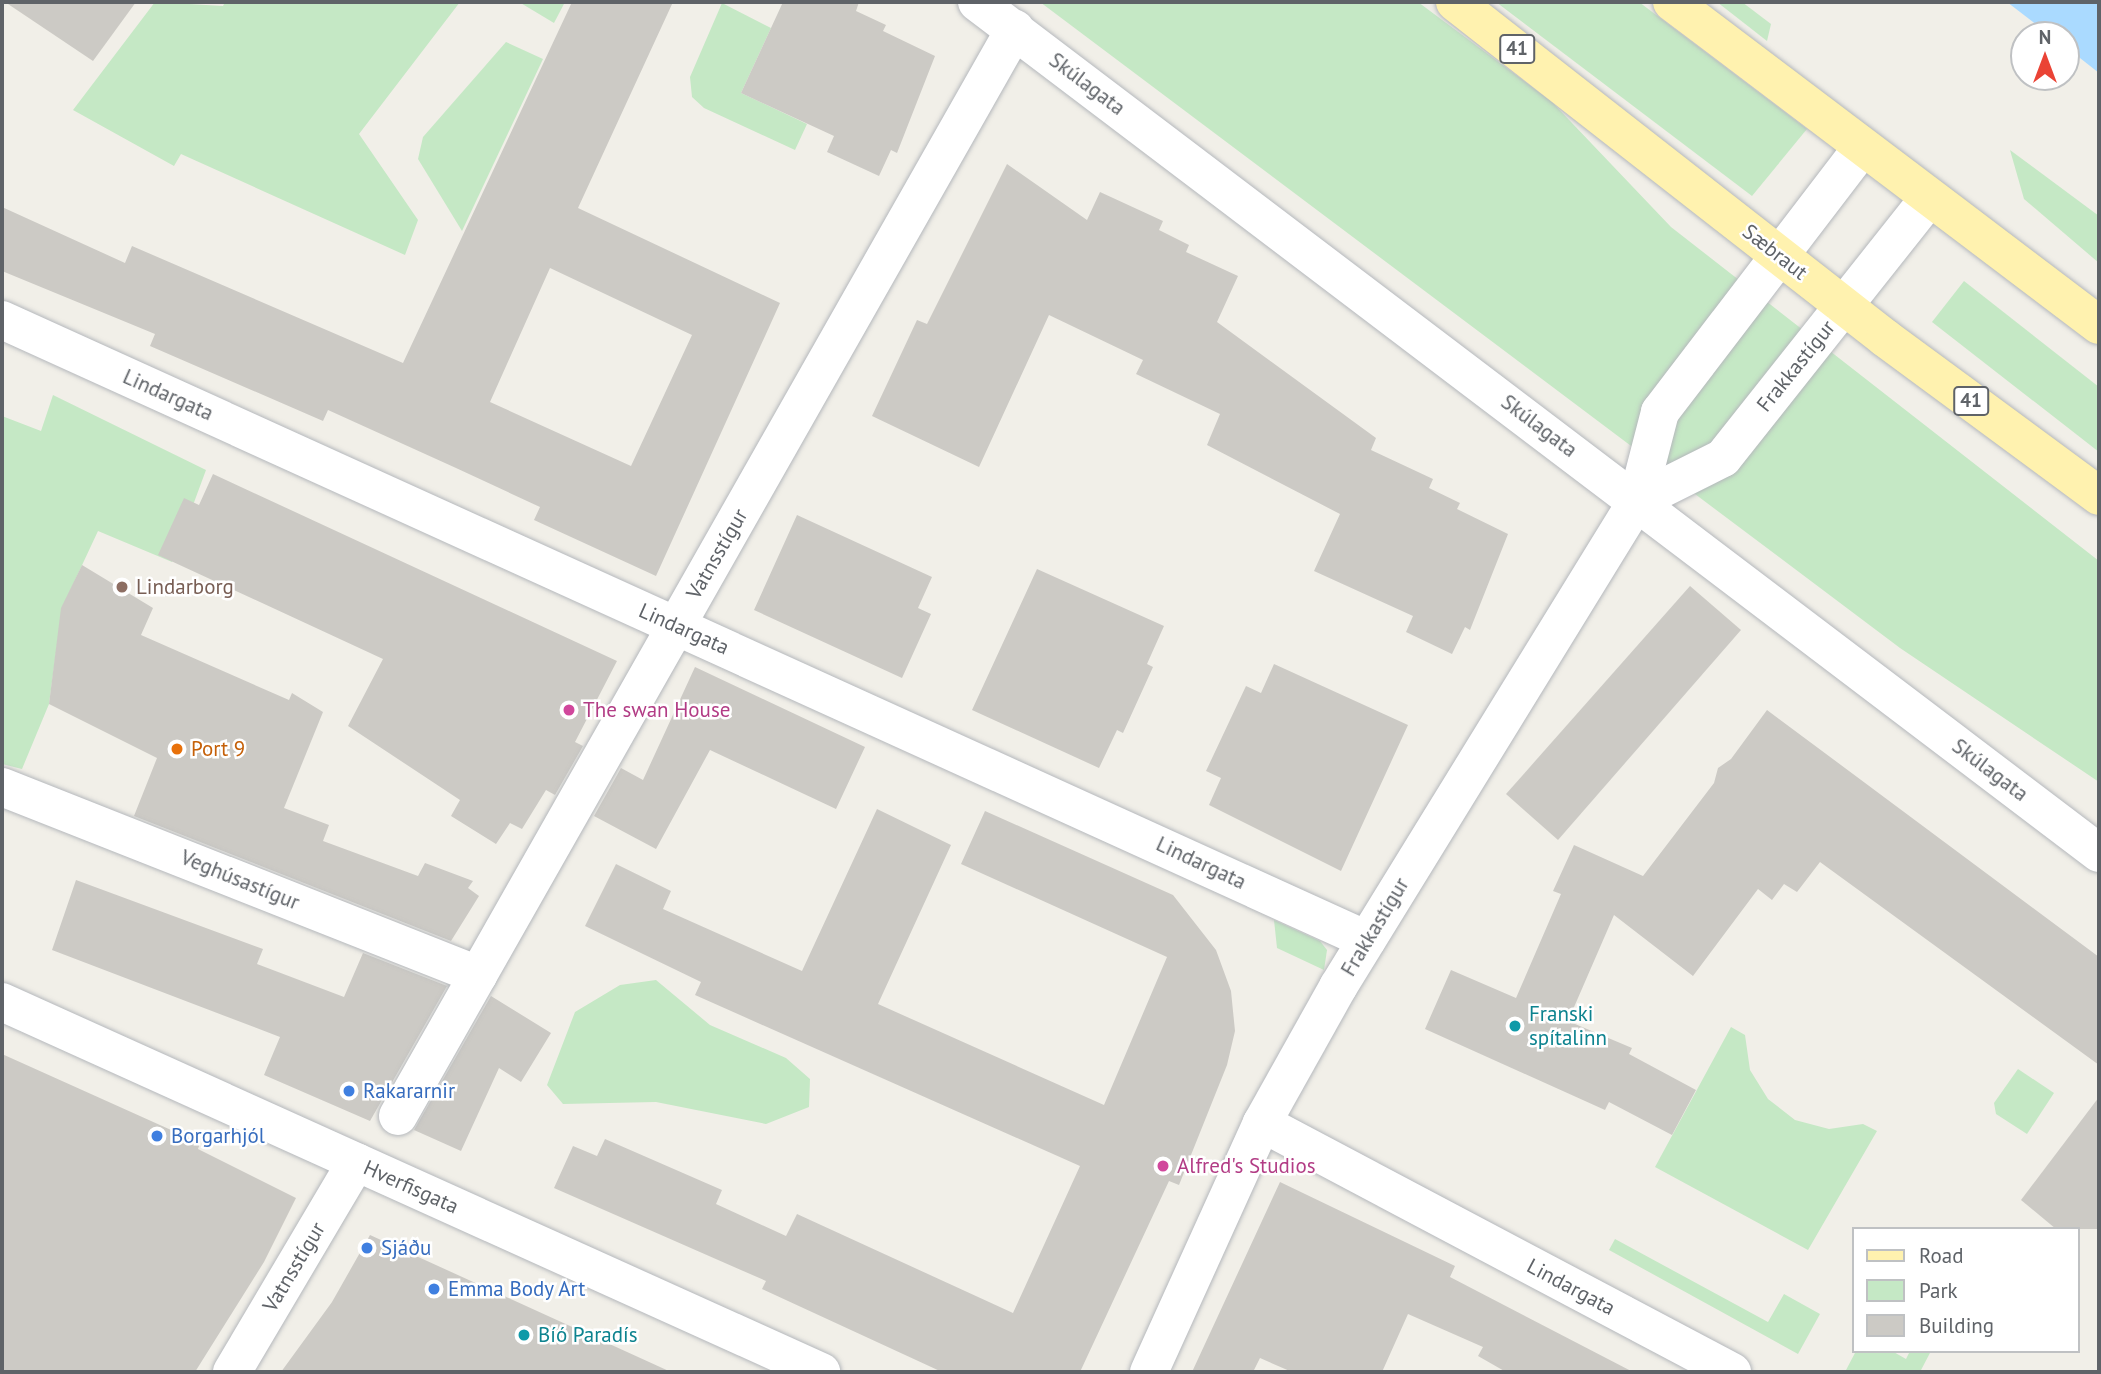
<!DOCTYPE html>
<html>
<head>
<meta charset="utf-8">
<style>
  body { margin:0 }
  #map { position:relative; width:2101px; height:1374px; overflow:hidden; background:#f1efe8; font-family:"PT Sans",sans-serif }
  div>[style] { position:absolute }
  .green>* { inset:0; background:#c5e8c5 }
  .water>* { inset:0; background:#aadaff }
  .building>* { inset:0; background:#cccac5 }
  .roads { filter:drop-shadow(0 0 2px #b5b8bc) drop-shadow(0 0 2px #b5b8bc) }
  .street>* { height:38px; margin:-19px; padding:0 19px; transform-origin:19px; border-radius:19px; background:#fff }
  .secondary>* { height:38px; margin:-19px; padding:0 19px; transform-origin:19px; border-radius:19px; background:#fff }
  .primary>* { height:38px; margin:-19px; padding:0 19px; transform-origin:19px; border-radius:19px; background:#fff2af }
  .dots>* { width:19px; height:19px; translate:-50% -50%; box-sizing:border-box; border:4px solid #fff; border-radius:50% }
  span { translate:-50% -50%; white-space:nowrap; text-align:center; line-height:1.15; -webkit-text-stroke:5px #fff; paint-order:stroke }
  .shield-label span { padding:2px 5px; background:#fff; border:2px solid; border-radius:5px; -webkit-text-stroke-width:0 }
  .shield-label { font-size:19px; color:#5f6368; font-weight:700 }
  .street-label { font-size:21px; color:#5f6368 }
  .education-label { font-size:21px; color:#785e54 }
  .left { translate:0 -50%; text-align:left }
  .hotel-label { font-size:21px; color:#b23c85 }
  .food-label { font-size:21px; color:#c56008 }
  .culture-label { font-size:21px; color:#0d838f }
  .shop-label { font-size:21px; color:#366cbe }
  .frame { position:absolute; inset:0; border:4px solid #5f6368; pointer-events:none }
  .legend { position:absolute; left:1852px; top:1227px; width:228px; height:126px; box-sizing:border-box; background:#fff; border:2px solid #bfc1c3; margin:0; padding:9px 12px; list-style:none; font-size:21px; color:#5f6368 }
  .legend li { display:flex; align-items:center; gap:14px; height:35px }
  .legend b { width:35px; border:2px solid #bfc1c3 }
  .north { position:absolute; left:2010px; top:21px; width:70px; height:70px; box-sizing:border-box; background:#fff; border:2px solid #bfc1c3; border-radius:50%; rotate:0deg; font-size:19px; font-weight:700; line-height:28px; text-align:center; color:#5f6368 }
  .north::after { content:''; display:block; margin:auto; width:24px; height:32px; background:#ea4335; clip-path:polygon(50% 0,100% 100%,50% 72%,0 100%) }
</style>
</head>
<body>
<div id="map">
  <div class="green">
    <div style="clip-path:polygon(155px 2px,223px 6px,225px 2px,460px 2px,359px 134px,418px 220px,405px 255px,181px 154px,174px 166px,73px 110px)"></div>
    <div style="clip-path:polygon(519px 2px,565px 2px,554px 23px)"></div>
    <div style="clip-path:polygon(1040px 2px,1418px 2px,1552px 102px,1671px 227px,2099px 561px,2099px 782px,1900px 648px)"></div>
    <div style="clip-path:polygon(1496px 2px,1639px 2px,1807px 129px,1752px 196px)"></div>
    <div style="clip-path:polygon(1717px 2px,1742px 2px,1771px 24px,1767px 41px)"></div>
    <div style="clip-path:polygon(722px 3px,771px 28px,741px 93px,807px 124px,795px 150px,704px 108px,692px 97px,690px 77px)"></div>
    <div style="clip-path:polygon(506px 42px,543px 59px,462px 231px,418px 159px,423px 137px)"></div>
    <div style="clip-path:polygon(2010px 150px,2099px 216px,2099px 263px,2024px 199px)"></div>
    <div style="clip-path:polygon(1964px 281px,2099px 387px,2099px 452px,1932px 322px)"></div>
    <div style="clip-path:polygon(53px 395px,206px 470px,172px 562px,98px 531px,62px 608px,49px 704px,22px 769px,2px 764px,2px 416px,41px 431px)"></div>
    <div style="clip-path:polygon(1274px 920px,1320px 941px,1327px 950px,1324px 970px,1277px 948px)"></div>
    <div style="clip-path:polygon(656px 980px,710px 1025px,786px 1058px,810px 1079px,809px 1107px,766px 1124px,656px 1102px,563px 1104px,547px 1085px,575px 1012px,620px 985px)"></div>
    <div style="clip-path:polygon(1731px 1027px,1745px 1035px,1750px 1070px,1768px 1099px,1795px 1120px,1829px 1129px,1863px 1124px,1877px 1131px,1808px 1250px,1655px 1167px)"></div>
    <div style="clip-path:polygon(2018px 1069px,2054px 1093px,2027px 1134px,1996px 1114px,1994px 1103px)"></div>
    <div style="clip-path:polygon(1615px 1239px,1768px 1322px,1784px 1294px,1820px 1314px,1798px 1354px,1609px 1250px)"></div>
    <div style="clip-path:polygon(1856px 1351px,1892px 1351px,1906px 1359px,1910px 1351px,1931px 1351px,1920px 1372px,1845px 1372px)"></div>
  </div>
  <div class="water">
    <div style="clip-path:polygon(2007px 2px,2099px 2px,2099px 73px,2066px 47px,2066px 35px,2050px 35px)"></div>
  </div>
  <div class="building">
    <div style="clip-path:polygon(5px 2px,136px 2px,93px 61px)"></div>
    <div style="clip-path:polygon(evenodd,572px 2px,673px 2px,578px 208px,780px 303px,656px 576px,534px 520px,540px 507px,456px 468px,328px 410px,323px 421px,150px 346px,155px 334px,2px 271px,2px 207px,125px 263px,132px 246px,403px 363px,572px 2px,550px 268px,692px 335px,631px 466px,490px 402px,550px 268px)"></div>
    <div style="clip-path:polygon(783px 2px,859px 2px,856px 11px,886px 25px,883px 31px,935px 56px,897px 153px,891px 150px,879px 176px,827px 152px,834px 136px,741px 93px)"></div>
    <div style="clip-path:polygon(1007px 164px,1087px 220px,1100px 192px,1163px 221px,1159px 230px,1189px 245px,1186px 252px,1238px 276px,1217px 322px,1376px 438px,1371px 450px,1433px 479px,1429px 488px,1460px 503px,1457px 509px,1508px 534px,1470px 630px,1465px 627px,1452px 654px,1406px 632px,1413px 616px,1314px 571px,1340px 514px,1207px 445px,1220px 414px,1136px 374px,1143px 360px,1049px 315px,979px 467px,872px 416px,917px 320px,927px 324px)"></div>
    <div style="clip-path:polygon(213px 474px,617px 661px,575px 742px,583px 746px,555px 795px,546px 790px,522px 829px,510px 823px,496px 844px,451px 816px,460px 800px,348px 726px,383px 659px,158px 555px,184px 498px,199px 505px)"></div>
    <div style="clip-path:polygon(797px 515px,932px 577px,918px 608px,931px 614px,902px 678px,754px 610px)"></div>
    <div style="clip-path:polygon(82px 565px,153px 608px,141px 635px,289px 700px,292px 693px,323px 712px,284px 808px,329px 825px,323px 841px,418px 876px,425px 863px,473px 881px,468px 888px,479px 896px,451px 941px,134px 816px,157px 758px,49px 704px,61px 608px)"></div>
    <div style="clip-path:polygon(1037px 569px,1164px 626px,1147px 664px,1153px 667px,1123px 733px,1117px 730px,1099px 768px,972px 710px)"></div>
    <div style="clip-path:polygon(1690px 586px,1741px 630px,1558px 840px,1506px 794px)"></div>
    <div style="clip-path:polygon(1274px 664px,1408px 725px,1341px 871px,1209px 805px,1221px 778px,1206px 771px,1246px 686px,1261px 693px)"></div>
    <div style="clip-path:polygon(695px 667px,865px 747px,836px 809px,710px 750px,656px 849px,594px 816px,621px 768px,643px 780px)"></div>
    <div style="clip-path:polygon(1767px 710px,2099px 957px,2099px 1065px,1820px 862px,1797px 892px,1784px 884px,1772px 900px,1758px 889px,1693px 976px,1614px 915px,1568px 1021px,1632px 1048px,1629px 1054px,1696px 1090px,1672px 1135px,1609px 1102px,1605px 1110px,1425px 1029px,1451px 970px,1516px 998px,1561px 894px,1553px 891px,1574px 845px,1643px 876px,1714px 783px,1718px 768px,1731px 759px)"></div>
    <div style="clip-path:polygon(877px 809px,951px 845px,878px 1004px,1104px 1105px,1167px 957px,961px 864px,985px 811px,1173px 895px,1216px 950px,1231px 991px,1235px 1031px,1227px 1065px,1179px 1185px,1169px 1181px,1080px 1372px,942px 1372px,762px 1289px,766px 1281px,554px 1188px,573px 1146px,597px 1156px,605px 1139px,722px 1190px,716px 1204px,786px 1236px,797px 1214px,1013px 1313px,1080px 1166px,695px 995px,701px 982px,585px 926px,616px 864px,671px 891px,663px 909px,802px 971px)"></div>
    <div style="clip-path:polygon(76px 880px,263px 949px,257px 964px,344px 997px,363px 953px,447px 986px,370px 1121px,264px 1075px,280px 1037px,52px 950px)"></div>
    <div style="clip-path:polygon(491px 996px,551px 1033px,521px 1082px,499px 1068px,461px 1151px,414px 1130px)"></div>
    <div style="clip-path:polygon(2px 1054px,200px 1143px,198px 1149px,296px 1198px,264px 1262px,195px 1372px,2px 1372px)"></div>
    <div style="clip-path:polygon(2099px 1097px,2099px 1229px,2056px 1229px,2021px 1200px)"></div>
    <div style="clip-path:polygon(1280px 1182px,1455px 1266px,1450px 1277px,1633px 1372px,1506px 1372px,1478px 1356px,1483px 1347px,1408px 1314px,1382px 1372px,1292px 1372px,1260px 1358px,1253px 1372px,1192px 1372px)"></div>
    <div style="clip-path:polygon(370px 1235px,671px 1372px,281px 1372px,332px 1302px)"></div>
  </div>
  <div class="roads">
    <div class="street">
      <div style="left:2px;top:320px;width:1499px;rotate:24.43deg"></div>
      <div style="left:2px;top:787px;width:512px;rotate:21.55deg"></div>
      <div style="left:398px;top:1116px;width:1250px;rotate:-60.42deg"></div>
      <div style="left:1262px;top:1123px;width:532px;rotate:27.91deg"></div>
      <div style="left:232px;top:1372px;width:244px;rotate:-59.4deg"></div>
      <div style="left:1149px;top:1372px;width:273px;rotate:-65.6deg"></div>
      <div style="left:1262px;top:1123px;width:156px;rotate:-60.8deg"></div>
      <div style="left:1338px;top:987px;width:571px;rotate:-58.4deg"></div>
    </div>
    <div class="secondary">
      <div style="left:977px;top:2px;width:1408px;rotate:37.18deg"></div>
      <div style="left:1637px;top:501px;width:96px;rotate:-26.6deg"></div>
      <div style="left:1723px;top:458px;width:332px;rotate:-51.6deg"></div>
      <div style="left:1637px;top:501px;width:92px;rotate:-75.5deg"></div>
      <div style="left:1660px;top:412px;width:332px;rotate:-52.6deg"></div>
      <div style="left:2px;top:1002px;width:899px;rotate:24.31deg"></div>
    </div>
    <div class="primary">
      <div style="left:1455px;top:2px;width:546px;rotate:38deg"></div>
      <div style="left:1885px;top:338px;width:266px;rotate:36.4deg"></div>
      <div style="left:1672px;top:2px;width:535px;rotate:37.11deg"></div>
    </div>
  </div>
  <div class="dots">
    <div style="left:122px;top:587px;background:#8d6e63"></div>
    <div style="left:569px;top:710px;background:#d1479c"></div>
    <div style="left:177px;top:749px;background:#e8710a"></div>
    <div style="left:1515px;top:1026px;background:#0f9aa8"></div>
    <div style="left:349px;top:1091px;background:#3f7fe0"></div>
    <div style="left:157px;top:1136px;background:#3f7fe0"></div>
    <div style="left:1163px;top:1166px;background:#d1479c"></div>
    <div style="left:367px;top:1248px;background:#3f7fe0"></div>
    <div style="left:434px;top:1289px;background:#3f7fe0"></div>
    <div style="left:524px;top:1335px;background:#0f9aa8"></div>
  </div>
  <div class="shield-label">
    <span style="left:1517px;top:49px">41</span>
    <span style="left:1971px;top:401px">41</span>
  </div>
  <div class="street-label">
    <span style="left:1087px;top:84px;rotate:37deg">Skúlagata</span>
    <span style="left:1775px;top:252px;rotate:38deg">Sæbraut</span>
    <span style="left:1796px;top:366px;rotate:-51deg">Frakkastígur</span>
    <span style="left:168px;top:395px;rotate:24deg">Lindargata</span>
    <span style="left:1539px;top:426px;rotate:37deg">Skúlagata</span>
    <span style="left:717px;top:554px;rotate:-60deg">Vatnsstígur</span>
    <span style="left:684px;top:629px;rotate:24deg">Lindargata</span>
    <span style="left:1990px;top:770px;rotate:37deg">Skúlagata</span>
    <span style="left:1201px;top:863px;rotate:25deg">Lindargata</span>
    <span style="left:240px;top:880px;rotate:22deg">Veghúsastígur</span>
    <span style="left:1375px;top:927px;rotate:-59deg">Frakkastígur</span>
    <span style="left:411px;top:1187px;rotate:24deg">Hverfisgata</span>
    <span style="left:294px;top:1267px;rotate:-59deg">Vatnsstígur</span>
    <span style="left:1571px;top:1287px;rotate:28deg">Lindargata</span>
  </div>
  <div class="education-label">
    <span class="left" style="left:136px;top:587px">Lindarborg</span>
  </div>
  <div class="hotel-label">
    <span class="left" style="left:583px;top:710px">The swan House</span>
    <span class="left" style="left:1177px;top:1166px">Alfred's Studios</span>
  </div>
  <div class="food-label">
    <span class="left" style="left:191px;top:749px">Port 9</span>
  </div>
  <div class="culture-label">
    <span class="left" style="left:1529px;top:1026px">Franski<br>spítalinn</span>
    <span class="left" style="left:538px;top:1335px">Bíó Paradís</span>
  </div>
  <div class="shop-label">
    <span class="left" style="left:363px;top:1091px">Rakararnir</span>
    <span class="left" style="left:171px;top:1136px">Borgarhjól</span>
    <span class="left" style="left:381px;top:1248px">Sjáðu</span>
    <span class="left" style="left:448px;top:1289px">Emma Body Art</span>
  </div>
  <div class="frame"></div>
  <ul class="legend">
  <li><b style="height:9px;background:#fff2af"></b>Road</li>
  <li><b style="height:19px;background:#c5e8c5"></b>Park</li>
  <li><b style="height:19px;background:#cccac5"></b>Building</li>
  </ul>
  <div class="north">N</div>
</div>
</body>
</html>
